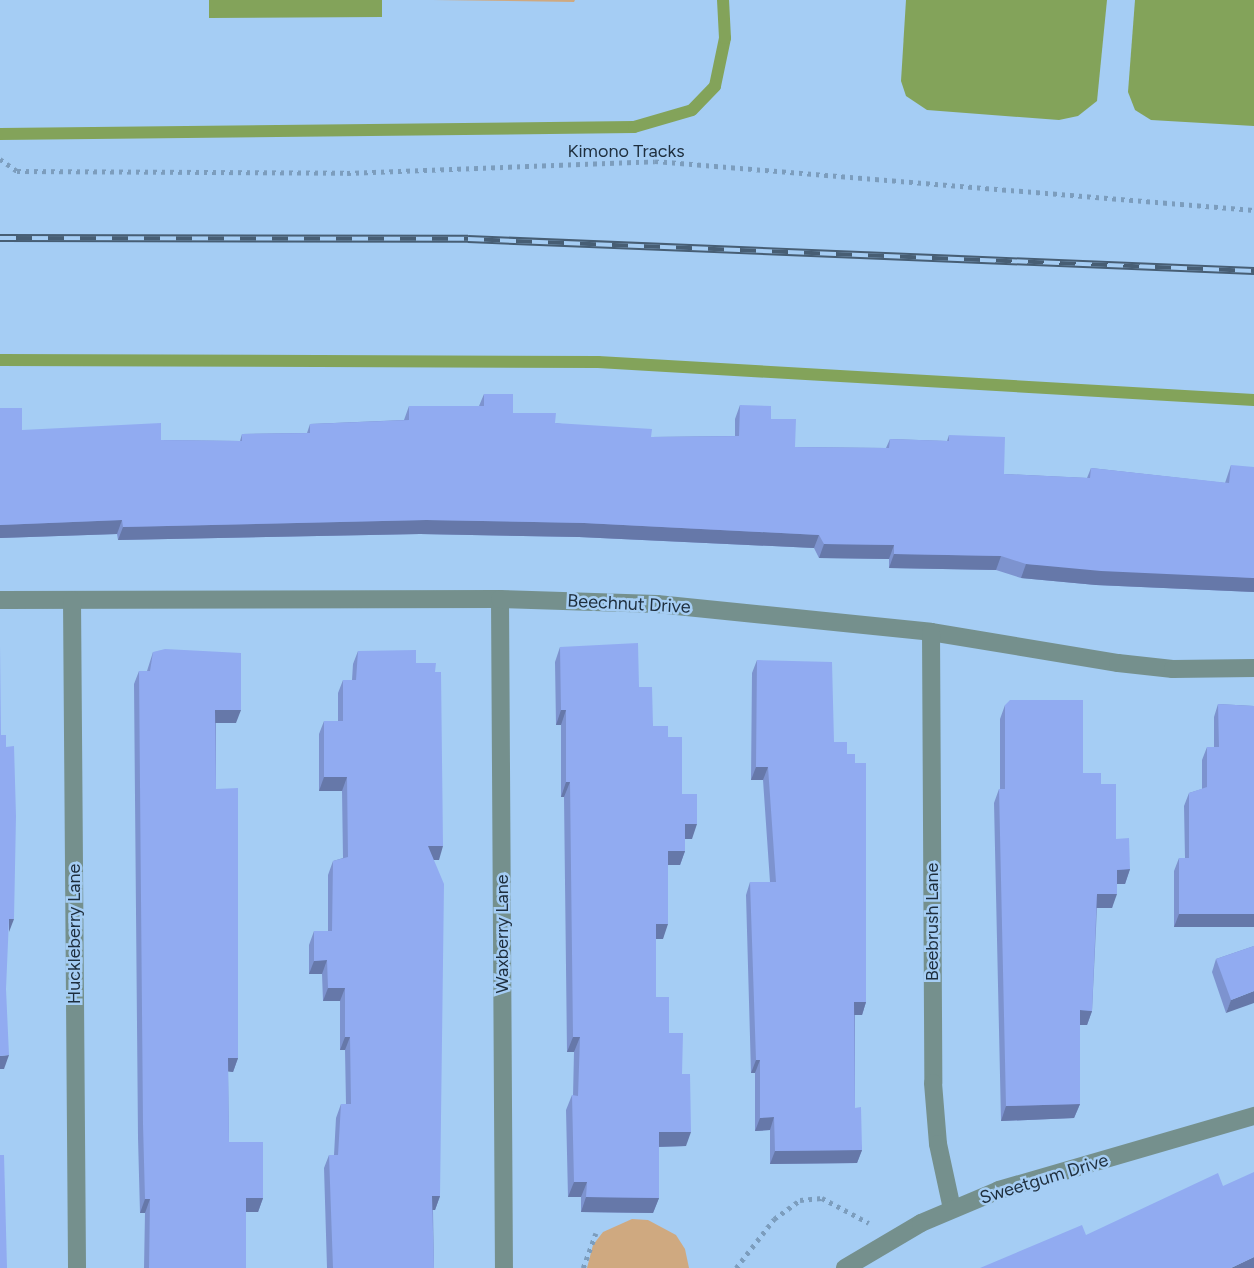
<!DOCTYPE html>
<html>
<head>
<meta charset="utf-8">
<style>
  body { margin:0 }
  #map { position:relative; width:1254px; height:1268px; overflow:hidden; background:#a5cdf4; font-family:Figtree,sans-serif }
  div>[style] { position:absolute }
  .green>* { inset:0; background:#cfa980 }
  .water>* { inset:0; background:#83a35a }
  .stream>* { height:12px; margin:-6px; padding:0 6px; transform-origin:6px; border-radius:6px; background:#83a35a }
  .path>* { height:4.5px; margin-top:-2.25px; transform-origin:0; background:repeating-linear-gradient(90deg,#7c9dbd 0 3.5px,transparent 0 8.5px) }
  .minor>* { height:18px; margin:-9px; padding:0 9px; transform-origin:9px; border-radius:9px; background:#75908d }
  .rail>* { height:8px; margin-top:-4px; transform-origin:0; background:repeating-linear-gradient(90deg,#a5cdf4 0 16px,#475e74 0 32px); box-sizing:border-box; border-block:2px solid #475e74 }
  .wall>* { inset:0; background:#7d93cf }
  .shaded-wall>* { inset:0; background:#6678a9 }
  .building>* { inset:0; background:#91abf1 }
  span { translate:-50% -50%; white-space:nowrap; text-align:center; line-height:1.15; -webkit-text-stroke:5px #a5cdf4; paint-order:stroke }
  .street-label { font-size:18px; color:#1e2e3d }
</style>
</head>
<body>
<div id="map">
  <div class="green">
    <div style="clip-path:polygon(433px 0,575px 0,574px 2px)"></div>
    <div style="clip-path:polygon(632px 1219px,648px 1220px,676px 1235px,685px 1249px,689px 1268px,587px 1268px,593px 1245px,603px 1232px)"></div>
  </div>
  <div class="water">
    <div style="clip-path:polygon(209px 0,382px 0,382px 17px,209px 18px)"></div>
    <div style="clip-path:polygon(906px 0,1107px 0,1097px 101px,1078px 116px,1059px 120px,927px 110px,906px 96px,901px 81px)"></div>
    <div style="clip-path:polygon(1135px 0,1254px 0,1254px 126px,1151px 120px,1135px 110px,1128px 92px)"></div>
  </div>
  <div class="stream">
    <div style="left:0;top:134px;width:634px;rotate:-0.63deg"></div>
    <div style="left:634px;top:127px;width:60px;rotate:-16.3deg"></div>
    <div style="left:692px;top:110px;width:33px;rotate:-46deg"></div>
    <div style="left:715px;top:86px;width:49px;rotate:-78.2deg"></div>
    <div style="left:725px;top:38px;width:38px;rotate:-93deg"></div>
    <div style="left:0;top:360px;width:598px;rotate:0.19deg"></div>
    <div style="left:598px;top:362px;width:657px;rotate:3.32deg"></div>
  </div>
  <div class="path">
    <div style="left:0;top:159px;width:21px;rotate:35deg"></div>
    <div style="left:17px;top:171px;width:330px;rotate:0.3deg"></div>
    <div style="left:347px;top:173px;width:308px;rotate:-2.2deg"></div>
    <div style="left:655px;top:161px;width:601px;rotate:4.68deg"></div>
    <div style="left:583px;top:1268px;width:37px;rotate:-70deg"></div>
    <div style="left:736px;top:1268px;width:62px;rotate:-52.2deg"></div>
    <div style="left:774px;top:1219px;width:32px;rotate:-36deg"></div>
    <div style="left:800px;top:1200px;width:22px;rotate:-5deg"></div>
    <div style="left:822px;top:1198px;width:53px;rotate:28deg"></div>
  </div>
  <div class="minor">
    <div style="left:500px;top:599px;width:669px;rotate:89.66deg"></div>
    <div style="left:0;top:600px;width:500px;rotate:-0.11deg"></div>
    <div style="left:500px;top:599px;width:157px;rotate:1.8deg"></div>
    <div style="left:657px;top:604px;width:275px;rotate:5.8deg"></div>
    <div style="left:931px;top:632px;width:190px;rotate:9.4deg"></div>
    <div style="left:1118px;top:663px;width:55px;rotate:6.2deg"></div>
    <div style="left:1173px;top:669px;width:81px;rotate:-0.7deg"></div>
    <div style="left:72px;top:600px;width:668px;rotate:89.57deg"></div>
    <div style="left:931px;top:632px;width:451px;rotate:89.7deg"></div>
    <div style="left:933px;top:1083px;width:61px;rotate:85.3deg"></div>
    <div style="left:938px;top:1144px;width:66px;rotate:77.8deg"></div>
    <div style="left:845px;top:1268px;width:88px;rotate:-30.6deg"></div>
    <div style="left:921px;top:1223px;width:85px;rotate:-22.9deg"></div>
    <div style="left:999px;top:1190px;width:266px;rotate:-16.2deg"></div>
  </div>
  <div class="rail">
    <div style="left:0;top:238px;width:468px;rotate:0.1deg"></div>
    <div style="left:468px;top:239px;width:787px;rotate:2.33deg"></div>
  </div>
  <div class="wall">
    <div style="clip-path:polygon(484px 394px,513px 413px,555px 423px,651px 437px,735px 436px,735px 419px,740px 405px,771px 419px,795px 447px,886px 448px,890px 439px,947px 441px,949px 435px,1004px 474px,1087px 478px,1091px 468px,1225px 483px,1231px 465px,1254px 592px,1096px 585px,1021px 578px,996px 570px,889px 568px,889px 559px,819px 558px,814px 548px,579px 537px,420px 534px,118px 540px,117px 534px,0 538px,0 408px,22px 430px,161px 440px,240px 441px,242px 434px,307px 433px,310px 424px,404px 420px,409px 406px,479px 406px)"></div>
    <div style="clip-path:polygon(560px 647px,639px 687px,653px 726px,668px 737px,682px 794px,692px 839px,685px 839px,685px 851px,680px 865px,668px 865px,663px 939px,656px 939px,656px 997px,682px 1074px,686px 1146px,659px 1147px,659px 1198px,653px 1213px,581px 1212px,581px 1197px,568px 1197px,566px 1110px,572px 1095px,573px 1096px,574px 1052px,567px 1052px,564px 797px,561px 797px,561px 725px,556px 725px,555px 662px)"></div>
    <div style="clip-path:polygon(358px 651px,416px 663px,439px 860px,434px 860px,440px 1196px,435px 1210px,433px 1210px,434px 1268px,327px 1268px,324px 1168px,329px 1155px,334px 1155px,336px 1118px,341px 1104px,346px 1104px,345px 1050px,340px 1050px,340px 1001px,323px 1001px,322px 974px,309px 974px,309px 945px,314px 931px,328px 931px,328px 875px,333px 861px,343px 858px,342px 791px,319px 791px,319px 734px,324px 721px,338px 721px,338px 693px,343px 680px,352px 680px,353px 664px)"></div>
    <div style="clip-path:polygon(153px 652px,236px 723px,216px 723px,216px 789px,238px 1058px,233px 1072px,228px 1071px,229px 1142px,263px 1198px,258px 1212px,246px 1212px,246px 1268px,144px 1268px,145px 1213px,140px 1213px,138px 1138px,134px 684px,139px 671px,147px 671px)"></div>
    <div style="clip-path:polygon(757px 660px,834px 742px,847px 754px,866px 1002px,862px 1015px,855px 1015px,855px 1108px,862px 1150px,857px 1163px,770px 1164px,770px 1130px,755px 1131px,755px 1073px,751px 1073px,746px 895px,750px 882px,770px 882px,763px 780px,751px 780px,752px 673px)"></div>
    <div style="clip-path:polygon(1218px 704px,1254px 706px,1254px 927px,1174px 927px,1174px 871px,1179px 858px,1185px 858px,1184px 806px,1189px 793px,1202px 789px,1202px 760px,1207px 747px,1214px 747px,1214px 717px)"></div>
    <div style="clip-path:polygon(1005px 705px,1083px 773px,1101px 784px,1116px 839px,1130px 869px,1125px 884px,1117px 884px,1112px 908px,1097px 908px,1092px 1011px,1087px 1025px,1080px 1025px,1080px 1104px,1074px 1118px,1001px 1121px,994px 803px,999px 789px,1000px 789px,1000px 719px)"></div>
    <div style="clip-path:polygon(1254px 946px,1226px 1013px,1212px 972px,1216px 959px)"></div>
  </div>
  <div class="shaded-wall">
    <div style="clip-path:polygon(122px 520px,117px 534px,0 538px,0 525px)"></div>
    <div style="clip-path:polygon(426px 520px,584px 523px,819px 535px,814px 548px,579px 537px,420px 534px,118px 540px,123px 527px)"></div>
    <div style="clip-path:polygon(824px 544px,894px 545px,889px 559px,819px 558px)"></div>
    <div style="clip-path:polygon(894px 554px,1001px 556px,996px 570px,889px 568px)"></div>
    <div style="clip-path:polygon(1026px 564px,1254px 578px,1254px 592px,1096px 585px,1021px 578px)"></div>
    <div style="clip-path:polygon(215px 710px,241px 710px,236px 723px,210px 723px)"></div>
    <div style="clip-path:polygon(561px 710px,566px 710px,561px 725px,556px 725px)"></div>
    <div style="clip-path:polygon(756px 767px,768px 767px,763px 780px,751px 780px)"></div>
    <div style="clip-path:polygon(324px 777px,347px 777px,342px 791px,319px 791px)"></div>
    <div style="clip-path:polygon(566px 782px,570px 782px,564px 797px,561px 797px)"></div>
    <div style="clip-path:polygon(685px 824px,697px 824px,692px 839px,680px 839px)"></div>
    <div style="clip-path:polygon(428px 846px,443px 846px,439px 860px,423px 860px)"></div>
    <div style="clip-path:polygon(668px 851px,685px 851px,680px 865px,662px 865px)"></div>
    <div style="clip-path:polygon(1130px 869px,1125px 884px,1112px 884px,1117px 870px)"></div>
    <div style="clip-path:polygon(1097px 894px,1117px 894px,1112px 908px,1092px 908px)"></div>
    <div style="clip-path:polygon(1179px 914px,1254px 914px,1254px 927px,1174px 927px)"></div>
    <div style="clip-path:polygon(9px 919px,14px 919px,9px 932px)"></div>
    <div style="clip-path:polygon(656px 924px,668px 924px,663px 939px,651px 939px)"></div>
    <div style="clip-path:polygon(327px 960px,322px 974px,309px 974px,314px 961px)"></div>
    <div style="clip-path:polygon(328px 988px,345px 988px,340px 1001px,323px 1001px)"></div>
    <div style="clip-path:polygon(1254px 991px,1254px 1003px,1226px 1013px,1231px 1000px)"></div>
    <div style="clip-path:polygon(854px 1002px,866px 1002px,862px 1015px,850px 1015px)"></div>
    <div style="clip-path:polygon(1080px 1010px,1092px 1011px,1087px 1025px,1075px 1025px)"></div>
    <div style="clip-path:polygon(345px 1037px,350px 1037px,345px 1050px,340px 1050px)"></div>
    <div style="clip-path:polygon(573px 1037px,580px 1037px,574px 1052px,567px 1052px)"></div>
    <div style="clip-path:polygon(9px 1055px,4px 1069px,0 1069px,0 1056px)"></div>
    <div style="clip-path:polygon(228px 1058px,238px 1058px,233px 1072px,223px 1071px)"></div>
    <div style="clip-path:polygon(756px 1060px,760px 1060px,755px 1073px,751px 1073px)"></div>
    <div style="clip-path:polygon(1080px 1104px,1074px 1118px,1001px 1121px,1006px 1106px)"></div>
    <div style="clip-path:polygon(774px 1117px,770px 1130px,755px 1131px,760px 1118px)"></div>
    <div style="clip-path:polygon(659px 1132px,691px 1132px,686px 1146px,654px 1147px)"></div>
    <div style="clip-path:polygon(862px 1150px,857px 1163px,770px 1164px,775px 1151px)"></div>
    <div style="clip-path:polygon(574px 1182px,587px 1182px,581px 1197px,568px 1197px)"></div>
    <div style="clip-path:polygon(432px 1196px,440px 1196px,435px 1210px,427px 1210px)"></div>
    <div style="clip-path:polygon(586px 1197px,659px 1198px,653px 1213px,581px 1212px)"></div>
    <div style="clip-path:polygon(246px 1198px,263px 1198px,258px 1212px,241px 1212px)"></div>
    <div style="clip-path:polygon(145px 1199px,150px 1199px,145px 1213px,140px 1213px)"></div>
    <div style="clip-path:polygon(1254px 1257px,1254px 1268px,1231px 1268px)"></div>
  </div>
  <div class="building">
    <div style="clip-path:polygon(484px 394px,513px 394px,513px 413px,556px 413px,555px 423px,652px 429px,651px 437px,739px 436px,740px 405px,771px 406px,771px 419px,796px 419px,795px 447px,889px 448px,890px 439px,949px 441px,949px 435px,1005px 437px,1004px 474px,1090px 478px,1091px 468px,1229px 483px,1231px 465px,1254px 467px,1254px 578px,1101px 571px,1026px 564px,1001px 556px,894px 554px,894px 545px,824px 544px,819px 535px,584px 523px,426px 520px,123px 527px,122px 520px,0 525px,0 408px,22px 408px,22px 430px,161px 423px,161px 440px,242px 441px,242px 434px,310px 433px,310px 424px,409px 420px,409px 406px,484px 406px)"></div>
    <div style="clip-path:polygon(638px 643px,639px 687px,652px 687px,653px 726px,668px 726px,668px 737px,682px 737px,682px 794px,697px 794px,697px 824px,685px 824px,685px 851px,668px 851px,668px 924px,656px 924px,656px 997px,669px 997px,669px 1033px,683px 1033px,682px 1074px,690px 1074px,691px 1132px,659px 1132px,659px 1198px,586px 1197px,587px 1182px,574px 1182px,572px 1095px,578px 1096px,580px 1037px,573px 1037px,570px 782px,566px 782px,566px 710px,561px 710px,560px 647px)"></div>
    <div style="clip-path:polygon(0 644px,1px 735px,6px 735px,6px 747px,14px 746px,16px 816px,14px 919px,9px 919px,6px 989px,9px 1055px,0 1056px)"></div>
    <div style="clip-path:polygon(165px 649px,241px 653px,241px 710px,215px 710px,216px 789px,238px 788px,238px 1058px,228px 1058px,229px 1142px,263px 1142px,263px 1198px,246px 1198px,246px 1268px,149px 1268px,150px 1199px,145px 1199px,143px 1124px,139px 671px,150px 671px,153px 652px)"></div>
    <div style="clip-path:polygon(416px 650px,416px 663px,436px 663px,435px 672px,441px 672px,443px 846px,428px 846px,444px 884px,440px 1196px,432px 1196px,434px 1268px,333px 1268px,329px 1155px,338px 1155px,341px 1104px,351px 1104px,350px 1037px,345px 1037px,345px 988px,328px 988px,327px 960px,314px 961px,314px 931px,332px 931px,333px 861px,348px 857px,347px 777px,324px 777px,324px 721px,343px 721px,343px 680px,356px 680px,358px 651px)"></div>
    <div style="clip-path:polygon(757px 660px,832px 662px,834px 742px,847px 742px,847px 754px,855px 754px,855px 763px,866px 763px,866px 1002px,854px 1002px,855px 1108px,861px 1107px,862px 1150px,775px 1151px,774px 1117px,760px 1118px,760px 1060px,756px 1060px,750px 882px,776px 882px,768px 767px,756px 767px)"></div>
    <div style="clip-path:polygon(1010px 700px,1083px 700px,1083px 773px,1101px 773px,1101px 784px,1116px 784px,1116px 839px,1129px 838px,1130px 869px,1117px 870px,1117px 894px,1097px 894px,1092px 1011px,1080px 1010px,1080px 1104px,1006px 1106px,999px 789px,1005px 789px,1005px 705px)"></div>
    <div style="clip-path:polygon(1218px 704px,1254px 706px,1254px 914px,1179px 914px,1179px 858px,1189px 858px,1189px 793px,1207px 787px,1207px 747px,1219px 747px)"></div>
    <div style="clip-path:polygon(1254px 946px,1254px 991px,1231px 1000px,1216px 959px)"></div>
    <div style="clip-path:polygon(0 1155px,4px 1155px,7px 1268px,0 1268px)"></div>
    <div style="clip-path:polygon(1254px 1172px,1254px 1257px,1231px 1268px,980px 1268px,1082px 1225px,1086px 1235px,1218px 1173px,1223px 1186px)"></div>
  </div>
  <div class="street-label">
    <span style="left:626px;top:151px">Kimono Tracks</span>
    <span style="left:629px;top:604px;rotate:3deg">Beechnut Drive</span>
    <span style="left:932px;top:922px;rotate:-90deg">Beebrush Lane</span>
    <span style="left:74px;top:934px;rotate:-90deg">Huckleberry Lane</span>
    <span style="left:502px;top:934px;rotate:-90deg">Waxberry Lane</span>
    <span style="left:1044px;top:1179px;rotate:-17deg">Sweetgum Drive</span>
  </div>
</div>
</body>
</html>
